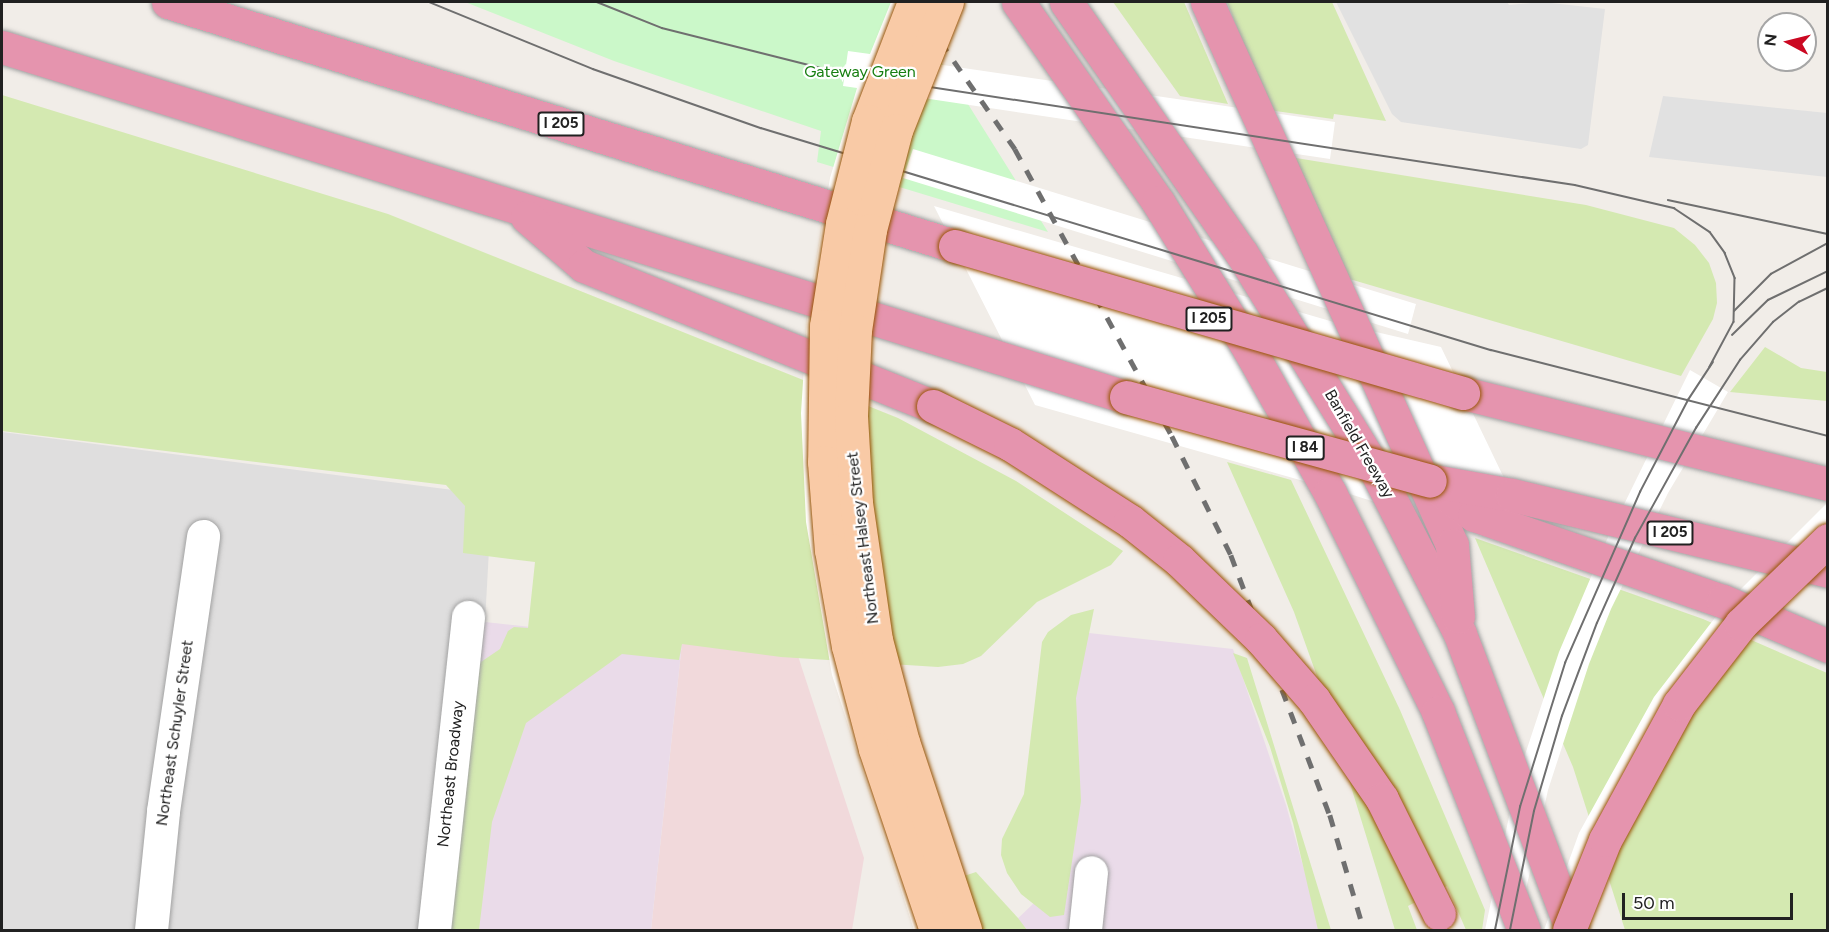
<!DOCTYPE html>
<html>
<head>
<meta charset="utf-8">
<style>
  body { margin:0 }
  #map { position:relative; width:1829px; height:932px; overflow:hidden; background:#f1ede8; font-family:Figtree,sans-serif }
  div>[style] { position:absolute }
  .residential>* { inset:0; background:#dfdede }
  .commercial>* { inset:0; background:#f1d9db }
  .industrial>* { inset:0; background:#eadbe9 }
  .grass>* { inset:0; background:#d4e9b1 }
  .park>* { inset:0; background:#cbf8c9 }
  .parking>* { inset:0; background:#e1e1e1 }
  .pier>* { inset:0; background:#fff }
  .roads { filter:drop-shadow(0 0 2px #a2a2a2) drop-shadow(0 0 2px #a2a2a2) }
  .minor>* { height:33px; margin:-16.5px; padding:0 16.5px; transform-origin:16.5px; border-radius:16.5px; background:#fff }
  .highway>* { height:33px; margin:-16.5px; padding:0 16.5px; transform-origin:16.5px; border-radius:16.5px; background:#e594ae }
  .tram>* { height:1.5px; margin:-0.75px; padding:0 0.75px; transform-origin:0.75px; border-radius:0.75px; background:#6f6f6f }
  .rail>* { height:4.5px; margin-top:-2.25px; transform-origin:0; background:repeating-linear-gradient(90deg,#6f6f6f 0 12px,transparent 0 24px) }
  .bridges { filter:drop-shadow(0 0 2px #995406) drop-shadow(0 0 2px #995406) }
  .major-bridge>* { height:33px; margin:-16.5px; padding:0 16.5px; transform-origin:16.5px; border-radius:16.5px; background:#f9caa6 }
  .highway-bridge>* { height:33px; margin:-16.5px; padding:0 16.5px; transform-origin:16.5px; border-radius:16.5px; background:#e594ae }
  span { translate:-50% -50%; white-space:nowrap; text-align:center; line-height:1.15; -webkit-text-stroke:4.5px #fff; paint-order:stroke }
  .shield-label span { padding:2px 4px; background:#fff; border:2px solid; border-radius:4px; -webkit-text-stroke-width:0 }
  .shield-label { font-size:15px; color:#212121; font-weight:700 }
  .park-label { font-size:16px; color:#167e10 }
  .street-label { font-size:16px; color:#212121 }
  .frame { position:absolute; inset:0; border:3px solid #212121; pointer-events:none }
  .north { position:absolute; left:1757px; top:12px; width:60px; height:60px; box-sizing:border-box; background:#fff; border:2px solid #a6a6a6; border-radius:50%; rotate:277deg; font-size:16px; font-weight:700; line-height:24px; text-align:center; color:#212121 }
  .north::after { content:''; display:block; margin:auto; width:21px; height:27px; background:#cb0822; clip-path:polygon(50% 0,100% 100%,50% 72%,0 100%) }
  .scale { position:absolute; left:1622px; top:893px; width:171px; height:27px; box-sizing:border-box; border:3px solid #212121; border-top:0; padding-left:8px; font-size:18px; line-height:21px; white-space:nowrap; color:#212121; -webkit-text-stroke:4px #fff; paint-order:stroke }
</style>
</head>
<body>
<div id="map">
  <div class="residential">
    <div style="clip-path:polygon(2px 432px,492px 495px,485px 622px,448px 930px,2px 930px)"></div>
  </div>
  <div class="commercial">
    <div style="clip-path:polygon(682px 643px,798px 656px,864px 858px,852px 930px,651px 930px)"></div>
  </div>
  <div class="industrial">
    <div style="clip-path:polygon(485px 622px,682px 643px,651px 930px,448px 930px)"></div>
    <div style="clip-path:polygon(1062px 630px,1233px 649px,1286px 805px,1321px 930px,1006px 930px,1035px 902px)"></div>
  </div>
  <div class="grass">
    <div style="clip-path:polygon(1113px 2px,1184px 2px,1228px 104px,1180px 96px)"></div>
    <div style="clip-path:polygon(1227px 2px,1332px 2px,1386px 121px,1334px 114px,1333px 119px,1269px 110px)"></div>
    <div style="clip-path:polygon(2px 95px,388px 214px,898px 418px,1016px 481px,1123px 551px,1111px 565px,1037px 602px,981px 656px,963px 664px,938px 667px,781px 657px,682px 644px,679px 660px,622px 654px,526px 723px,492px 822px,479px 930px,447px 930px,478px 664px,500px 649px,508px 631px,514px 627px,528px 628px,535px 562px,463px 553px,465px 506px,446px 485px,2px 431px)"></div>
    <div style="clip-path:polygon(1296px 158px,1586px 205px,1674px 228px,1695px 245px,1709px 263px,1716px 283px,1717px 303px,1713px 319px,1681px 376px,1346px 278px,1295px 165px)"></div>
    <div style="clip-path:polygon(1765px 347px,1801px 368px,1827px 372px,1827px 401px,1730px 392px)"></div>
    <div style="clip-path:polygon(1227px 462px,1291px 480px,1400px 710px,1485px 910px,1482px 930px,1466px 930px,1447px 886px,1408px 906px,1417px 930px,1395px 930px,1318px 679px,1294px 612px)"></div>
    <div style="clip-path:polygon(1475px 538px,1703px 619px,1827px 673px,1827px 930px,1625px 930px,1573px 767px)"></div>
    <div style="clip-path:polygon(1094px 609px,1076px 698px,1081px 801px,1064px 915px,1050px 917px,1021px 894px,1007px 873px,1001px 855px,1002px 839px,1024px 794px,1042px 642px,1048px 632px,1071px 615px)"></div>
    <div style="clip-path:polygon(1233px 653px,1247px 658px,1331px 930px,1318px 930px,1293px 823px,1270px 747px)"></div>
    <div style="clip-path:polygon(976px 872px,1018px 918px,1027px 930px,975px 930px,961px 877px)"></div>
  </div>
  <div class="park">
    <div style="clip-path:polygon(465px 2px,896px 2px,946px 69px,1048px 232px,817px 162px,821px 131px,614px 61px)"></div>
  </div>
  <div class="parking">
    <div style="clip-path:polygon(1336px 2px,1507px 2px,1509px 5px,1542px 2px,1605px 9px,1588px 145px,1581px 149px,1401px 122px,1392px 114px)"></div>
    <div style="clip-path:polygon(1663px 96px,1827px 113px,1827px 177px,1649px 157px)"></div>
  </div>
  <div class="pier">
    <div style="clip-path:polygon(891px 2px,963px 2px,936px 64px,1335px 122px,1330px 159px,923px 98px,909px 136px,875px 280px,865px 387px,874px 543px,902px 689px,979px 930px,914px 930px,832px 675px,806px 522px,801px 413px,807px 319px,830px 178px,857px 88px,843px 86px,848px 51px,870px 54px)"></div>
    <div style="clip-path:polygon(913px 149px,1416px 304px,1408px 334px,903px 178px)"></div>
    <div style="clip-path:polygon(934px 206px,1337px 323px,1441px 347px,1541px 555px,1353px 495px,1035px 405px)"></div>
    <div style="clip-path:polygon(1690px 370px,1728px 392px,1668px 493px,1611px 609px,1589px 664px,1548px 790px,1517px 930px,1485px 930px,1517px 779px,1559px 652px,1608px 537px)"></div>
    <div style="clip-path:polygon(1827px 503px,1827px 554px,1715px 676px,1645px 787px,1584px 930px,1544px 930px,1579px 833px,1654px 697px,1724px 606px)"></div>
  </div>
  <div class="roads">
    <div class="minor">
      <div style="left:151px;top:930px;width:120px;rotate:-84.2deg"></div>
      <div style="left:163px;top:811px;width:278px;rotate:-81.7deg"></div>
      <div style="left:434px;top:930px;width:315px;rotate:-83.8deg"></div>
      <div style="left:1085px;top:930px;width:58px;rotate:-84.1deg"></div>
    </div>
    <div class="highway">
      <div style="left:168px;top:2px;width:824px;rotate:17.23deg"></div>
      <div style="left:1018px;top:2px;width:244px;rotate:55deg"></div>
      <div style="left:1158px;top:202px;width:175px;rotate:58.3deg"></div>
      <div style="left:1250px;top:351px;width:163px;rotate:60.6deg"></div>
      <div style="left:1330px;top:493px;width:244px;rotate:63.7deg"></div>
      <div style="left:1438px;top:712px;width:234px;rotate:68.5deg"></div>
      <div style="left:1066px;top:2px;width:307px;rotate:55.1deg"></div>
      <div style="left:1242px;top:254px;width:257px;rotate:58.3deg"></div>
      <div style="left:1377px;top:473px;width:181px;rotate:62.7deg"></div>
      <div style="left:1460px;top:634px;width:316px;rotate:69.3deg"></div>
      <div style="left:1207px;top:2px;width:596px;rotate:65.72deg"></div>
      <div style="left:1452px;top:545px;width:72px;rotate:85.2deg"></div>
      <div style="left:2px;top:47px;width:1177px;rotate:17.3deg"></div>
      <div style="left:527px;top:217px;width:75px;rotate:40.7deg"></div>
      <div style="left:584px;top:266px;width:376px;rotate:21.9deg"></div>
      <div style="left:1463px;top:393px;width:376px;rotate:14deg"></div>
      <div style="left:1430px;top:481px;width:56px;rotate:37.7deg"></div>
      <div style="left:1474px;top:515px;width:263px;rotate:19.1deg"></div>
      <div style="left:1723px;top:601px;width:114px;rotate:23.2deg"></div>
      <div style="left:1434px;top:481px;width:79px;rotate:10.2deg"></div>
      <div style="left:1512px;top:495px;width:325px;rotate:13.5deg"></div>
    </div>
  </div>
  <div class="tram">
    <div style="left:429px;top:2px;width:177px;rotate:22.2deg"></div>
    <div style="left:593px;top:69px;width:178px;rotate:19.4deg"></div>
    <div style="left:761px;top:128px;width:763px;rotate:16.92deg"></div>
    <div style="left:1491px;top:350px;width:348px;rotate:14.3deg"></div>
    <div style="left:597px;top:2px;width:70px;rotate:21.8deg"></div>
    <div style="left:662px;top:28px;width:189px;rotate:14.1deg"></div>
    <div style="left:845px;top:74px;width:738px;rotate:8.65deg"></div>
    <div style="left:1575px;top:185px;width:102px;rotate:13.1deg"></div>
    <div style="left:1674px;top:208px;width:43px;rotate:33.7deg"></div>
    <div style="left:1710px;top:232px;width:26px;rotate:54deg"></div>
    <div style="left:1725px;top:253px;width:27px;rotate:68deg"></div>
    <div style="left:1735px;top:278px;width:44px;rotate:91.3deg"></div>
    <div style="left:1734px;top:322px;width:51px;rotate:118.1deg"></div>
    <div style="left:1668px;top:200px;width:164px;rotate:12deg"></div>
    <div style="left:1734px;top:311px;width:52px;rotate:-45deg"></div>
    <div style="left:1771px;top:274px;width:65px;rotate:-28.5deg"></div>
    <div style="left:1732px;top:335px;width:50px;rotate:-44.2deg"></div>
    <div style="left:1768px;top:300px;width:67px;rotate:-25.8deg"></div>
    <div style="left:1495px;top:930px;width:126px;rotate:-78.5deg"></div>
    <div style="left:1520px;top:807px;width:151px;rotate:-72.6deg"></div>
    <div style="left:1565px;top:663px;width:187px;rotate:-66.3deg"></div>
    <div style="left:1640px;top:492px;width:104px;rotate:-62.4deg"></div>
    <div style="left:1688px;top:400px;width:45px;rotate:-56.7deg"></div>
    <div style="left:1510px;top:930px;width:121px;rotate:-78.6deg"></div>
    <div style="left:1534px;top:811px;width:99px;rotate:-73.6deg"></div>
    <div style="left:1562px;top:716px;width:99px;rotate:-69.4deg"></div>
    <div style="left:1597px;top:623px;width:93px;rotate:-65.9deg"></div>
    <div style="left:1635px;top:538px;width:126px;rotate:-61deg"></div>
    <div style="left:1696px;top:428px;width:81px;rotate:-57.1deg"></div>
    <div style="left:1740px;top:360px;width:50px;rotate:-49deg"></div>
    <div style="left:1773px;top:322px;width:33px;rotate:-38deg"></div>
    <div style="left:1799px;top:302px;width:32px;rotate:-26deg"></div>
  </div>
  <div class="rail">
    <div style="left:913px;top:2px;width:179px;rotate:55.2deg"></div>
    <div style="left:1015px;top:149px;width:327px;rotate:61.3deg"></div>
    <div style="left:1172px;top:436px;width:133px;rotate:63.6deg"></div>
    <div style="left:1231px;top:555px;width:278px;rotate:69.2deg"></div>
    <div style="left:1330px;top:815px;width:120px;rotate:73.5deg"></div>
  </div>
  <div class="bridges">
    <div class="major-bridge">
      <div style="left:914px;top:2px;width:128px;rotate:111.1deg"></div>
      <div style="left:868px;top:121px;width:106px;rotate:104.2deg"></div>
      <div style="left:842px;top:224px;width:103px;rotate:98.9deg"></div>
      <div style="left:826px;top:326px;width:136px;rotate:90.8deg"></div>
      <div style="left:824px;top:462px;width:88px;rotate:85.5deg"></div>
      <div style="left:831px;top:550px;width:97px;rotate:80deg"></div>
      <div style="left:848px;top:646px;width:106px;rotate:75.3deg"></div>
      <div style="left:875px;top:749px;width:191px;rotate:71.4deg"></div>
      <div style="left:947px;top:2px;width:138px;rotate:111.7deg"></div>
      <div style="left:896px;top:130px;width:103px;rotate:104.6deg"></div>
      <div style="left:870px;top:230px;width:101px;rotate:98.5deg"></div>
      <div style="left:855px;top:330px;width:86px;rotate:92.7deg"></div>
      <div style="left:851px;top:416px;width:87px;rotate:86.7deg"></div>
      <div style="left:856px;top:503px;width:138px;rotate:81.7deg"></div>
      <div style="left:876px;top:640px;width:106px;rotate:75.2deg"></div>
      <div style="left:903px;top:742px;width:198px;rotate:71.7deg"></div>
    </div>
    <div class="highway-bridge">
      <div style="left:955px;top:246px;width:529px;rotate:16.14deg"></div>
      <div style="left:1126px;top:397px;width:315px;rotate:15.4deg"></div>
      <div style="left:933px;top:406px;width:86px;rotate:26.3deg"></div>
      <div style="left:1010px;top:444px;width:143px;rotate:32.7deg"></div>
      <div style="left:1130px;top:521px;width:63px;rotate:38.5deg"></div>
      <div style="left:1179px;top:560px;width:114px;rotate:43.9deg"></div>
      <div style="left:1261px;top:639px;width:81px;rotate:49deg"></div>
      <div style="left:1314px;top:700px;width:120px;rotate:55.5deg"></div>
      <div style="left:1382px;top:799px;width:128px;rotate:63.6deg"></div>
      <div style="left:1569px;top:930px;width:97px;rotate:-68.2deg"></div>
      <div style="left:1605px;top:840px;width:155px;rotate:-61.4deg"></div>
      <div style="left:1679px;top:704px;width:101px;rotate:-52.2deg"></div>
      <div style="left:1741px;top:624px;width:121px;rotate:-44deg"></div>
    </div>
  </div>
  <div class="shield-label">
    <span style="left:561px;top:124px">I 205</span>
    <span style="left:1209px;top:319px">I 205</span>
    <span style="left:1305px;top:448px">I 84</span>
    <span style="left:1670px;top:533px">I 205</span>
  </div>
  <div class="park-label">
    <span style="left:860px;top:72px">Gateway Green</span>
  </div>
  <div class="street-label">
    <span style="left:1359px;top:444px;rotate:60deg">Banfield Freeway</span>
    <span style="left:863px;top:538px;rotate:-97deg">Northeast Halsey Street</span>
    <span style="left:175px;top:733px;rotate:-82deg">Northeast Schuyler Street</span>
    <span style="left:451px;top:774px;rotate:-84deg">Northeast Broadway</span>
  </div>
  <div class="frame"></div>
  <div class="north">N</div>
  <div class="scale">50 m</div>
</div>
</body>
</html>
